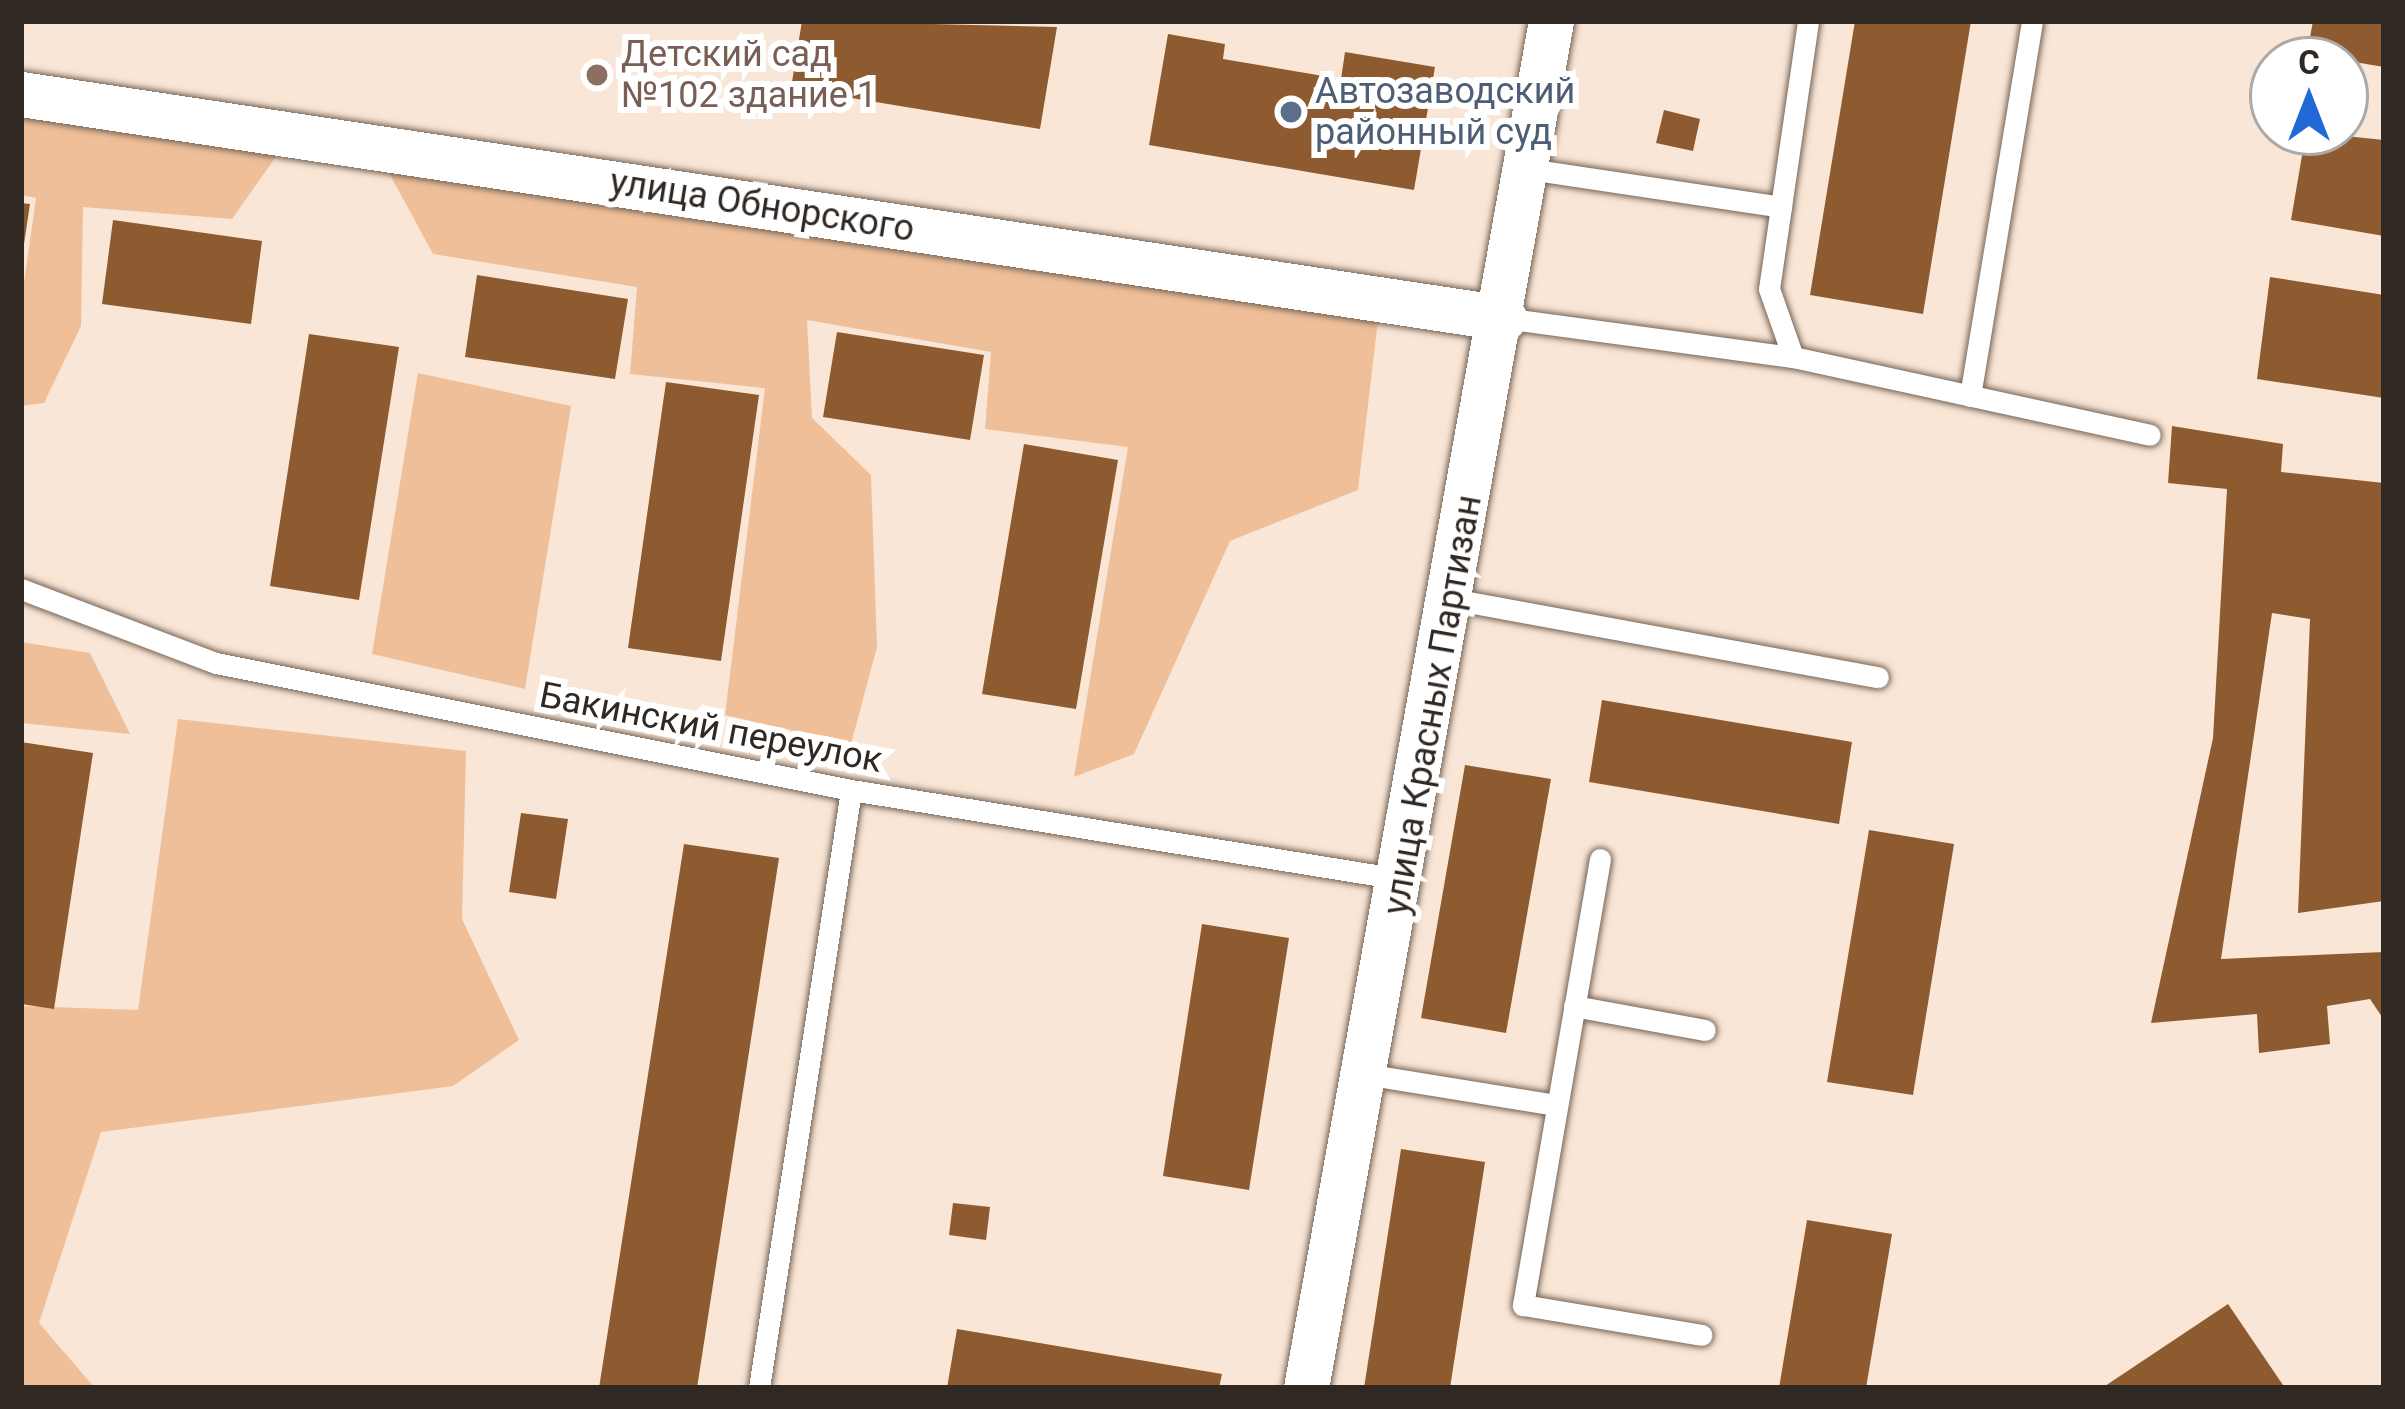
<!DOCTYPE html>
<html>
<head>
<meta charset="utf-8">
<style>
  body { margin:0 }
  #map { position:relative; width:2405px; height:1409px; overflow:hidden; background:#fae6d6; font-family:Roboto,sans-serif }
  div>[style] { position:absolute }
  .green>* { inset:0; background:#efbf99 }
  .building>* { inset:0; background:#8e5b30 }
  .roads { filter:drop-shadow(0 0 3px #756457) drop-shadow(0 0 3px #756457) }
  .lane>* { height:21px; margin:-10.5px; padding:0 10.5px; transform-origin:10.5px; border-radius:10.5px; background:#fff }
  .street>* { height:45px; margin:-22.5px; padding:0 22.5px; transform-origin:22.5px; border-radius:22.5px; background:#fff }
  .dots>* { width:33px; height:33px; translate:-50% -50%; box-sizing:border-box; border:6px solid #fff; border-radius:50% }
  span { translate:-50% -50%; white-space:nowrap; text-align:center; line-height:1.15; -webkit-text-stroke:12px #fff; paint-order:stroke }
  .education-label { font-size:36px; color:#785e54 }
  .left { translate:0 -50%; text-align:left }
  .service-label { font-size:36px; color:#4e5e75 }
  .street-label { font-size:36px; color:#302823 }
  .frame { position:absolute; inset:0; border:24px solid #302823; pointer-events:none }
  .north { position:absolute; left:2249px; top:36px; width:120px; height:120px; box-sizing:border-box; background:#fff; border:3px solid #aca9a7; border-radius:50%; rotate:0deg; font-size:33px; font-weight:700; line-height:48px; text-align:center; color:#302823 }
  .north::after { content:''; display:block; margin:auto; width:42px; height:54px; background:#2169d5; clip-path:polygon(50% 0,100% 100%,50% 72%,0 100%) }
</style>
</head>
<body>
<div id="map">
  <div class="green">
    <div style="clip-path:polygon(21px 108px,282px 148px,232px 219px,83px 207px,81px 326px,44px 403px,21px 406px,21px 304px,36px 198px,21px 195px)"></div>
    <div style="clip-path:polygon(388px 171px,1378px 320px,1358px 490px,1230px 541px,1134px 754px,1074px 777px,1128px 447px,985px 429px,991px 352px,807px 320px,812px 418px,871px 475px,877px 647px,851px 744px,725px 715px,765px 388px,630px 374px,637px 287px,433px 254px)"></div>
    <div style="clip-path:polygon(418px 373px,571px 406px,525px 689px,372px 654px)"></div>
    <div style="clip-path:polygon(21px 642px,90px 653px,130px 734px,21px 723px)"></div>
    <div style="clip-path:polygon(178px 719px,466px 751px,462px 919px,519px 1040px,453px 1086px,101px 1132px,39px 1323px,95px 1388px,21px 1388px,21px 1006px,138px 1010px)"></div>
  </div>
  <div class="building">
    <div style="clip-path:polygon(802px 21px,1057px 27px,1040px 129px,791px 88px)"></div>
    <div style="clip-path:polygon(1855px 21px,1971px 21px,1923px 314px,1810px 295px)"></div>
    <div style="clip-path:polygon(2313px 21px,2384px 21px,2384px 67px,2307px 54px)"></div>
    <div style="clip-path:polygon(1168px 34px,1225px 44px,1223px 59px,1341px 79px,1345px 52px,1435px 67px,1414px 190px,1149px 145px)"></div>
    <div style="clip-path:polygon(1664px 110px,1700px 119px,1693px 151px,1656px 143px)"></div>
    <div style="clip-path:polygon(2306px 132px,2384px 140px,2384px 236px,2291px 220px)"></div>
    <div style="clip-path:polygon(21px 203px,30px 204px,24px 244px,21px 244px)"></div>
    <div style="clip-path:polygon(113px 220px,262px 241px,251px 324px,102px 304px)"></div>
    <div style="clip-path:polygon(477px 275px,628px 299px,615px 379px,465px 357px)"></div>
    <div style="clip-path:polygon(2270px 277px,2384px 295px,2384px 398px,2257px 379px)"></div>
    <div style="clip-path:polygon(837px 332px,984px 355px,970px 440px,823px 417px)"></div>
    <div style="clip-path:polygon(309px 334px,399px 347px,359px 600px,270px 586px)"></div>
    <div style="clip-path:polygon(666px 382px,759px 395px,721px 661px,628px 648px)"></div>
    <div style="clip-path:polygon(2172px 426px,2283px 444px,2281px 472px,2384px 483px,2384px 901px,2298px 913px,2310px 619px,2272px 613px,2221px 959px,2384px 952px,2384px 1020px,2370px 999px,2327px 1006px,2330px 1044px,2259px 1053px,2257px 1014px,2151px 1023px,2213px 738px,2227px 489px,2168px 483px)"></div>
    <div style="clip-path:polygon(1024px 444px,1118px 460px,1076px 709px,982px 694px)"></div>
    <div style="clip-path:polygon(1602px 700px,1852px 742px,1839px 824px,1589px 782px)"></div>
    <div style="clip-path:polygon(21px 742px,93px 753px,54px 1009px,21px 1004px)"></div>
    <div style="clip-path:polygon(1465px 765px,1551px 779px,1506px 1033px,1421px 1018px)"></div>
    <div style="clip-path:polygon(521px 813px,568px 819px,556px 899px,509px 892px)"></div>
    <div style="clip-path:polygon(1869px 830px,1954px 844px,1913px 1095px,1827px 1082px)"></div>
    <div style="clip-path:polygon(684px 844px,779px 858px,697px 1388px,599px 1388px)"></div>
    <div style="clip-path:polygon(1202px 924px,1289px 938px,1249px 1190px,1163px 1176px)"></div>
    <div style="clip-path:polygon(1401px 1149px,1485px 1162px,1450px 1388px,1364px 1388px)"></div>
    <div style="clip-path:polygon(953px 1203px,990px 1207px,986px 1240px,949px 1235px)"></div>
    <div style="clip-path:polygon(1807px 1220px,1892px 1234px,1866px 1388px,1779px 1388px)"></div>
    <div style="clip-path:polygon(2228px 1304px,2285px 1388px,2102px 1388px)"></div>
    <div style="clip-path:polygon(957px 1329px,1222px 1374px,1219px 1388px,947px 1388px)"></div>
  </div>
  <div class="roads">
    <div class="lane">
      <div style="left:1528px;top:169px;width:256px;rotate:8.5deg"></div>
      <div style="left:1504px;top:318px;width:292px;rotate:7.7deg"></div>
      <div style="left:1793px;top:357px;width:365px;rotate:12.3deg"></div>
      <div style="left:1793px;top:357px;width:72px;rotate:-109.4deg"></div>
      <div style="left:1769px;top:289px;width:271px;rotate:-81.7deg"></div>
      <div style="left:1970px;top:396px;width:380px;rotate:-80.6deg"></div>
      <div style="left:21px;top:589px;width:209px;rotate:20.8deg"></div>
      <div style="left:216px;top:663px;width:648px;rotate:11.31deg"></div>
      <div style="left:851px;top:790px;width:556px;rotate:9.21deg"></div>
      <div style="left:1452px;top:599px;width:433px;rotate:10.4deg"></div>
      <div style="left:1600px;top:859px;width:453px;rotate:99.8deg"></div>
      <div style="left:1523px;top:1305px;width:181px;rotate:9.5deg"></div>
      <div style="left:1574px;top:1006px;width:133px;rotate:10.4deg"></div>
      <div style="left:1365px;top:1074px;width:193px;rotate:9.2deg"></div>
      <div style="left:759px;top:1388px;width:605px;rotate:-81.25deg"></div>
    </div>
    <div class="street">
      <div style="left:21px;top:94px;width:1500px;rotate:8.59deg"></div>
      <div style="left:1306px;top:1388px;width:1389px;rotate:-79.84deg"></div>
    </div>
  </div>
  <div class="dots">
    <div style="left:597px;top:75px;background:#8d6e63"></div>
    <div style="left:1291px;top:112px;background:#5c6f8a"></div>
  </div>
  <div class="education-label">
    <span class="left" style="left:621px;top:75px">Детский сад<br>№102 здание 1</span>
  </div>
  <div class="service-label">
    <span class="left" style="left:1315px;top:112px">Автозаводский<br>районный суд</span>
  </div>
  <div class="street-label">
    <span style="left:762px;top:206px;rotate:9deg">улица Обнорского</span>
    <span style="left:1433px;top:705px;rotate:-80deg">улица Красных Партизан</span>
    <span style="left:711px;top:728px;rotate:11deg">Бакинский переулок</span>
  </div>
  <div class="frame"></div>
  <div class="north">С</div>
</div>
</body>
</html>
